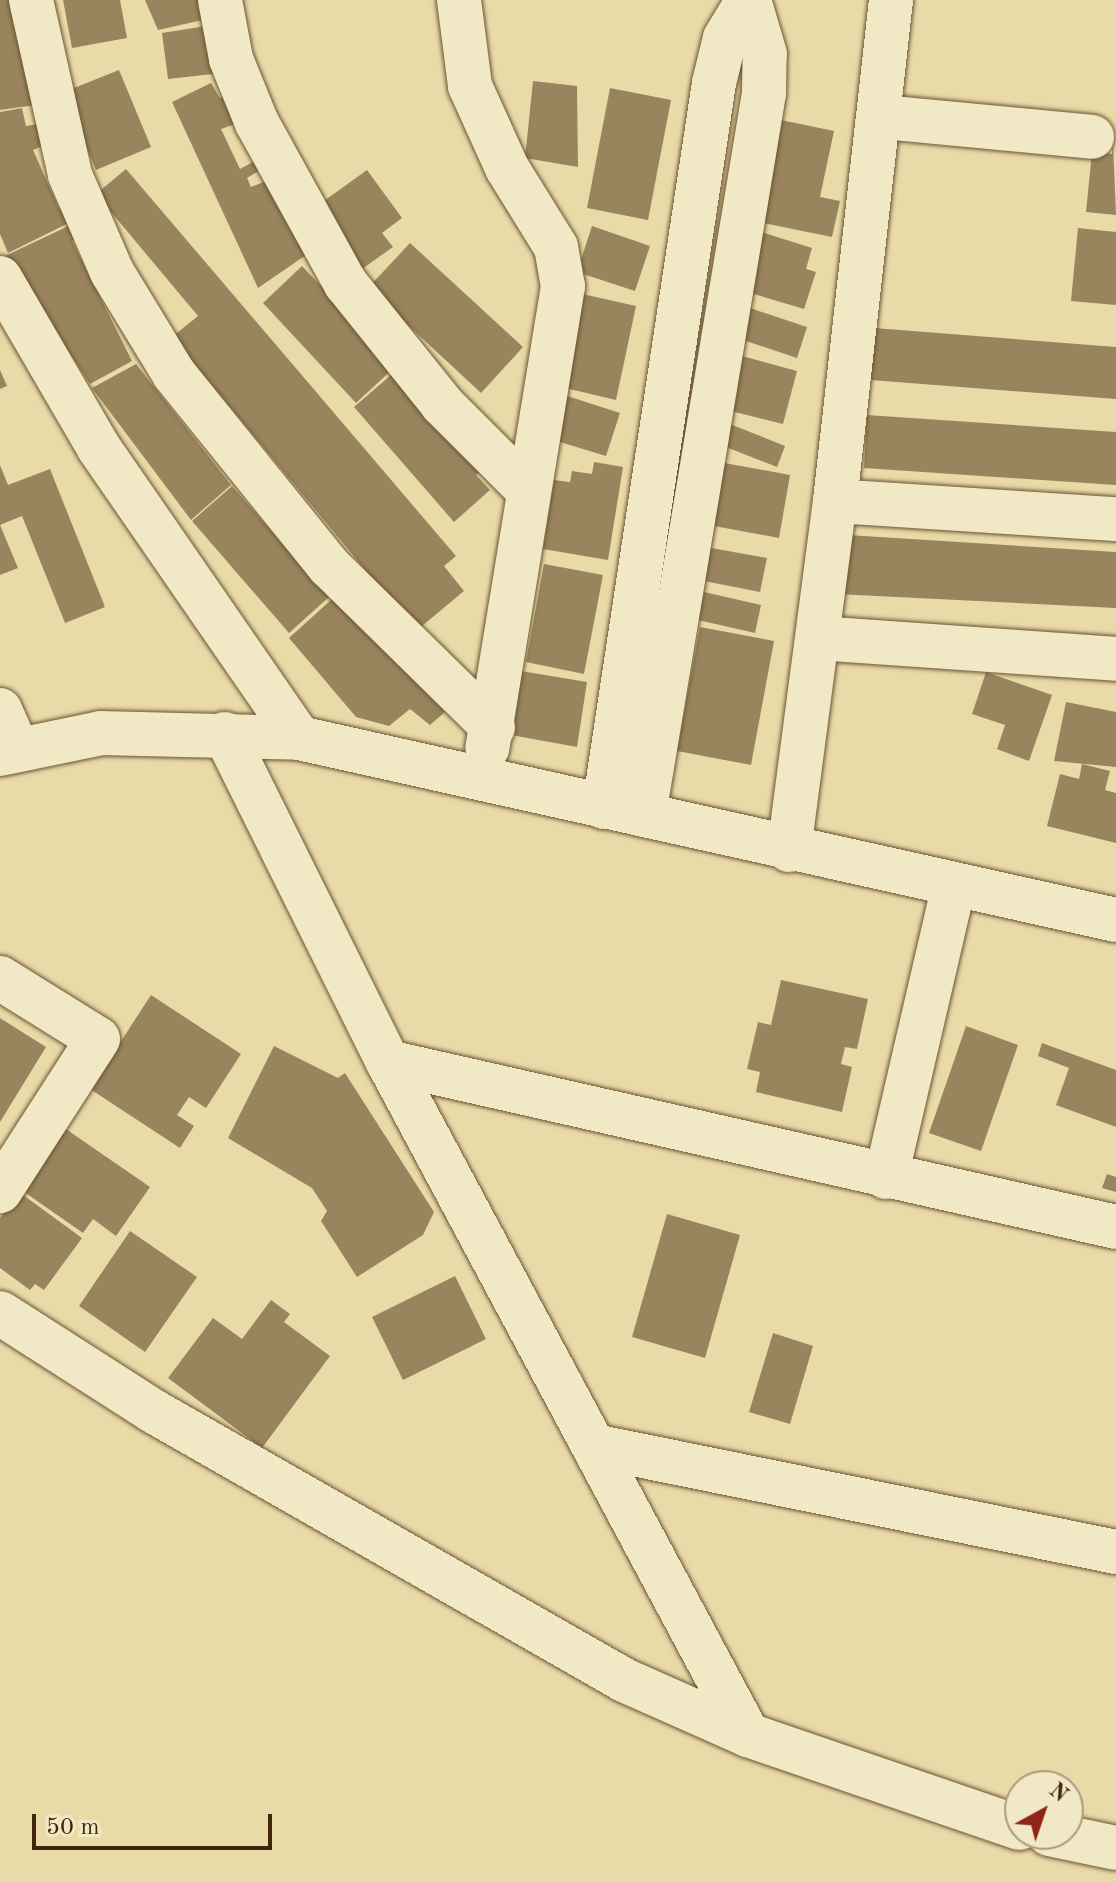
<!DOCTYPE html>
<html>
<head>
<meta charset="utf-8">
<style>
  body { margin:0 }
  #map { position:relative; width:1116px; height:1882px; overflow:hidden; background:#e9dba8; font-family:"Old Standard TT",serif }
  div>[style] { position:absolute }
  .building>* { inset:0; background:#99855d }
  .roads { filter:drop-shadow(0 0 2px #6c5433) drop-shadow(0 0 2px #6c5433) }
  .minor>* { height:44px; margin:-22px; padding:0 22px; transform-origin:22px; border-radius:22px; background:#f1e8c6 }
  span { translate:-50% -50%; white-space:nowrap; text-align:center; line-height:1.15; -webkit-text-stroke:8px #f1e8c6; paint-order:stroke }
  .north { position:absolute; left:1004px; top:1770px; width:80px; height:80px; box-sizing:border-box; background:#f1e8c6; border:2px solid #ab9b7c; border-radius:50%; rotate:40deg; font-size:22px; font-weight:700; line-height:32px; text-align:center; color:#42270c }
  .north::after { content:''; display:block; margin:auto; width:28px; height:36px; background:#8f2418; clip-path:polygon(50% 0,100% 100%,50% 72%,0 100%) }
  .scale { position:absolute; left:32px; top:1814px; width:240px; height:36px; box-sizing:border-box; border:4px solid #42270c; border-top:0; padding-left:10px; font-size:24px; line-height:28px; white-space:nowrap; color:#42270c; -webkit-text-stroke:6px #f1e8c6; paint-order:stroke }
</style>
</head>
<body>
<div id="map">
  <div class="building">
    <div style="clip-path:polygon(0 0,19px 0,36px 105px,0 110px)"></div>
    <div style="clip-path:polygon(63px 0,120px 0,127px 38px,72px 48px)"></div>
    <div style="clip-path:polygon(145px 0,209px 0,207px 19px,158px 30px)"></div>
    <div style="clip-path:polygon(206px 26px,213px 74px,168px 79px,162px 33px)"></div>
    <div style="clip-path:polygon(119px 70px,151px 147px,96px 170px,64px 92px)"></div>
    <div style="clip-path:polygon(533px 81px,577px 86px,578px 167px,525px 158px)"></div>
    <div style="clip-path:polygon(211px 83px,220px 98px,233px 94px,247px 120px,221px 129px,240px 169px,260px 158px,265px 167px,247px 178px,251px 187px,269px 180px,309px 253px,258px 288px,172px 102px)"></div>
    <div style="clip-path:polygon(610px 88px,671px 100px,648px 220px,587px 208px)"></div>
    <div style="clip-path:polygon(22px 108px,26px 126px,44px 123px,50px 143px,33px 150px,59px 209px,70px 206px,77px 219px,8px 253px,0 234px,0 112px)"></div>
    <div style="clip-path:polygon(776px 119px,834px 131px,820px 197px,840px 201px,832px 237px,754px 221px)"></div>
    <div style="clip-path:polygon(1113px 141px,1116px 215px,1086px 212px,1092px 152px,1112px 154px)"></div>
    <div style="clip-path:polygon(126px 169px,456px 556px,444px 566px,464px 591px,416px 631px,172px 337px,198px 316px,96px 194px)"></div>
    <div style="clip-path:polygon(367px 170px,402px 218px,382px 233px,393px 247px,362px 269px,317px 206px)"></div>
    <div style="clip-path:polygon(81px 220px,89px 233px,72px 241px,132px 361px,90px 384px,5px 256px)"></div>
    <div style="clip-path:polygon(592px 226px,650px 246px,635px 291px,577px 272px)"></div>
    <div style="clip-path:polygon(1078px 228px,1116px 232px,1116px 305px,1071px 301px)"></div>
    <div style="clip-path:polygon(761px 232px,812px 248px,806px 269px,816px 272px,804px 309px,747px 292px)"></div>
    <div style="clip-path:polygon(410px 243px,523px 347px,481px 393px,368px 288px)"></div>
    <div style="clip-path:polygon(302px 266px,396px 366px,356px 403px,263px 303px)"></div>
    <div style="clip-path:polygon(578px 293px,636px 306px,616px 400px,557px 386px)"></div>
    <div style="clip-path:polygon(747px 307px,807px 327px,797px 358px,737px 338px)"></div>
    <div style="clip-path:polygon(874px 328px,1116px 347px,1116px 399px,871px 380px)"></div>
    <div style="clip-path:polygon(742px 356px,797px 371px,783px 424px,727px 410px)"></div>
    <div style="clip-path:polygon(136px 364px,231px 485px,191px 520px,92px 388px)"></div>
    <div style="clip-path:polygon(399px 368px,485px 468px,476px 475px,490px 490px,454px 522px,354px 407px)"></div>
    <div style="clip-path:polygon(0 370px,7px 386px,0 389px)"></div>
    <div style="clip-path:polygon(561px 394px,620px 413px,606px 456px,547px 438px)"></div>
    <div style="clip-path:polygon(867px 415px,1116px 432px,1116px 485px,864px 468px)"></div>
    <div style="clip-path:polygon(730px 424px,785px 446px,777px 467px,721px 445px)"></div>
    <div style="clip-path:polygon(594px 462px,623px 467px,608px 560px,543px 549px,554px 480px,570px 482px,572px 471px,592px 474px)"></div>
    <div style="clip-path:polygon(719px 462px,790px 475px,779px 538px,709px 525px)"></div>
    <div style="clip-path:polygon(0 465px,8px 485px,50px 469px,105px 607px,65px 623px,22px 516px,0 525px,18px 568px,0 575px)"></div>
    <div style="clip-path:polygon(232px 486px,329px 597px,289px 633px,192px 521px)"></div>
    <div style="clip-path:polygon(848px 535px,1116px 552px,1116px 608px,836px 594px)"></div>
    <div style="clip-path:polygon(706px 547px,767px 558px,760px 592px,699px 580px)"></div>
    <div style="clip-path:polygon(544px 564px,603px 575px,584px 674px,526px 662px)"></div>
    <div style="clip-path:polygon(704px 592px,761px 605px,755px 633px,698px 620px)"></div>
    <div style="clip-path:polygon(332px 599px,445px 712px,430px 725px,410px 709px,389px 726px,356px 717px,289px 638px)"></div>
    <div style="clip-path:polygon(700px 627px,774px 641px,751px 765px,677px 751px)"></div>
    <div style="clip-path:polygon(521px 671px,587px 682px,577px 747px,511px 735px)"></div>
    <div style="clip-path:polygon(986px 672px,1052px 695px,1029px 761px,997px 749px,1005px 725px,972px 714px)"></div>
    <div style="clip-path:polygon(1066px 702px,1116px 712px,1116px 767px,1054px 761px)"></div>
    <div style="clip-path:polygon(1082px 764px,1110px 771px,1105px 790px,1116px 793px,1116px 843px,1047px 826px,1060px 774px,1079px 779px)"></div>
    <div style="clip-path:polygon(781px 980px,868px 999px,857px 1049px,845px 1047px,841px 1064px,852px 1067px,842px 1112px,756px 1092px,760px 1072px,747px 1069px,758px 1022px,771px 1025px)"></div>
    <div style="clip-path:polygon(151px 995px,241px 1054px,206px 1108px,189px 1097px,177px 1115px,194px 1126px,180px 1148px,90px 1089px)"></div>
    <div style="clip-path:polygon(0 1018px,46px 1047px,0 1122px)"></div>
    <div style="clip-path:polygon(966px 1026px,1018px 1045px,981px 1151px,929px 1133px)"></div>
    <div style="clip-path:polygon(1042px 1043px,1116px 1070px,1116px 1127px,1056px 1105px,1069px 1068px,1038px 1056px)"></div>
    <div style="clip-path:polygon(274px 1046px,338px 1078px,345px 1073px,434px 1212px,423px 1235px,357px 1277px,321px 1221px,327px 1211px,312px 1188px,228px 1138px)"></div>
    <div style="clip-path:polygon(60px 1125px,150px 1187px,116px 1236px,93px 1219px,83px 1233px,17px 1187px)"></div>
    <div style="clip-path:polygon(1107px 1174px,1116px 1177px,1116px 1192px,1102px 1188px)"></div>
    <div style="clip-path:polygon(19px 1192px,82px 1238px,44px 1290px,35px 1284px,30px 1290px,0 1268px,0 1218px)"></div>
    <div style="clip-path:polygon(667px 1214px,740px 1235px,705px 1358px,632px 1337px)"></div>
    <div style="clip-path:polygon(130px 1231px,197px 1277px,145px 1352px,79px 1306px)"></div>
    <div style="clip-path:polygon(455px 1276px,486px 1339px,403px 1380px,372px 1317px)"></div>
    <div style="clip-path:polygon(271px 1300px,290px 1314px,284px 1322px,330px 1356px,262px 1448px,168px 1378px,213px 1318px,242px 1339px)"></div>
    <div style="clip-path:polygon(773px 1333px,813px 1346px,790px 1424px,749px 1412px)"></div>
  </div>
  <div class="roads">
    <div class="minor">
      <div style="left:31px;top:0;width:179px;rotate:77.4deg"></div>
      <div style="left:70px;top:175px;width:106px;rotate:66.6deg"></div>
      <div style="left:112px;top:272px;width:119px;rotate:58.7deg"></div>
      <div style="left:174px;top:374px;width:247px;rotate:51.1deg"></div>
      <div style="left:329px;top:566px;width:230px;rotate:44.5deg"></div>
      <div style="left:220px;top:0;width:60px;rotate:79.4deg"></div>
      <div style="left:231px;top:59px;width:69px;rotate:67.9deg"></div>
      <div style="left:257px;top:123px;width:184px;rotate:61.1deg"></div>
      <div style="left:346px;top:284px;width:154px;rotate:51.3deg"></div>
      <div style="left:442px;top:404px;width:119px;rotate:45deg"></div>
      <div style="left:459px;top:0;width:87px;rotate:82.7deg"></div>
      <div style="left:470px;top:86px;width:90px;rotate:65.7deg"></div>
      <div style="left:507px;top:168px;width:93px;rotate:58.2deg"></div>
      <div style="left:556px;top:247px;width:40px;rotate:80deg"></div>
      <div style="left:563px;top:286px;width:468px;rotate:99.3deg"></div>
      <div style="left:891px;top:0;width:504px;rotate:96.38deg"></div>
      <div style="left:835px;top:501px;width:282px;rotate:3.7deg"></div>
      <div style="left:882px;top:117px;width:211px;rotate:5.4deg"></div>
      <div style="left:0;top:278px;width:197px;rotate:59.8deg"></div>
      <div style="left:99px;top:448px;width:352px;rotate:55.4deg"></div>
      <div style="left:818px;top:638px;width:299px;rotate:4deg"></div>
      <div style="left:0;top:710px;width:39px;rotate:66deg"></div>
      <div style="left:225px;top:734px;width:366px;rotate:63.6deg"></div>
      <div style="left:388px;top:1062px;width:763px;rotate:61.86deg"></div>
      <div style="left:0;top:754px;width:103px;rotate:-11.7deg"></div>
      <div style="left:101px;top:733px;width:198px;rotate:1.4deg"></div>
      <div style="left:299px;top:738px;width:837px;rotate:12.56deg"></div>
      <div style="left:604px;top:807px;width:732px;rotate:-81.36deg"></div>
      <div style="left:714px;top:83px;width:46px;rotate:-76.3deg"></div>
      <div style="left:725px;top:38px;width:44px;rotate:-58.8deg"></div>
      <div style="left:644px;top:815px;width:732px;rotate:-80.56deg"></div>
      <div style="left:764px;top:93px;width:39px;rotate:-89deg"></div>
      <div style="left:765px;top:54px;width:56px;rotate:-106.5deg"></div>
      <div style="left:789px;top:850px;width:352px;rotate:-82.5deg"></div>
      <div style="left:0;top:978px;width:115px;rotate:31.9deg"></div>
      <div style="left:98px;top:1039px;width:181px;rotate:122.8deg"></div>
      <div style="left:388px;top:1062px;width:746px;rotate:12.77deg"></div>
      <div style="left:886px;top:1177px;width:300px;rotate:-76.9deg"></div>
      <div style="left:0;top:1313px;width:182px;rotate:32.6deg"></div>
      <div style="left:153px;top:1411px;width:542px;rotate:29.73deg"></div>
      <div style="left:624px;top:1680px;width:136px;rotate:23.9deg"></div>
      <div style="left:748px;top:1735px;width:287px;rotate:18.9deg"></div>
      <div style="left:594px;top:1446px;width:533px;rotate:11.48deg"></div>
      <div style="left:1049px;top:1834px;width:68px;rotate:11.8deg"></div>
    </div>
  </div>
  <div class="north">N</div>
  <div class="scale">50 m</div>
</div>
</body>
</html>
